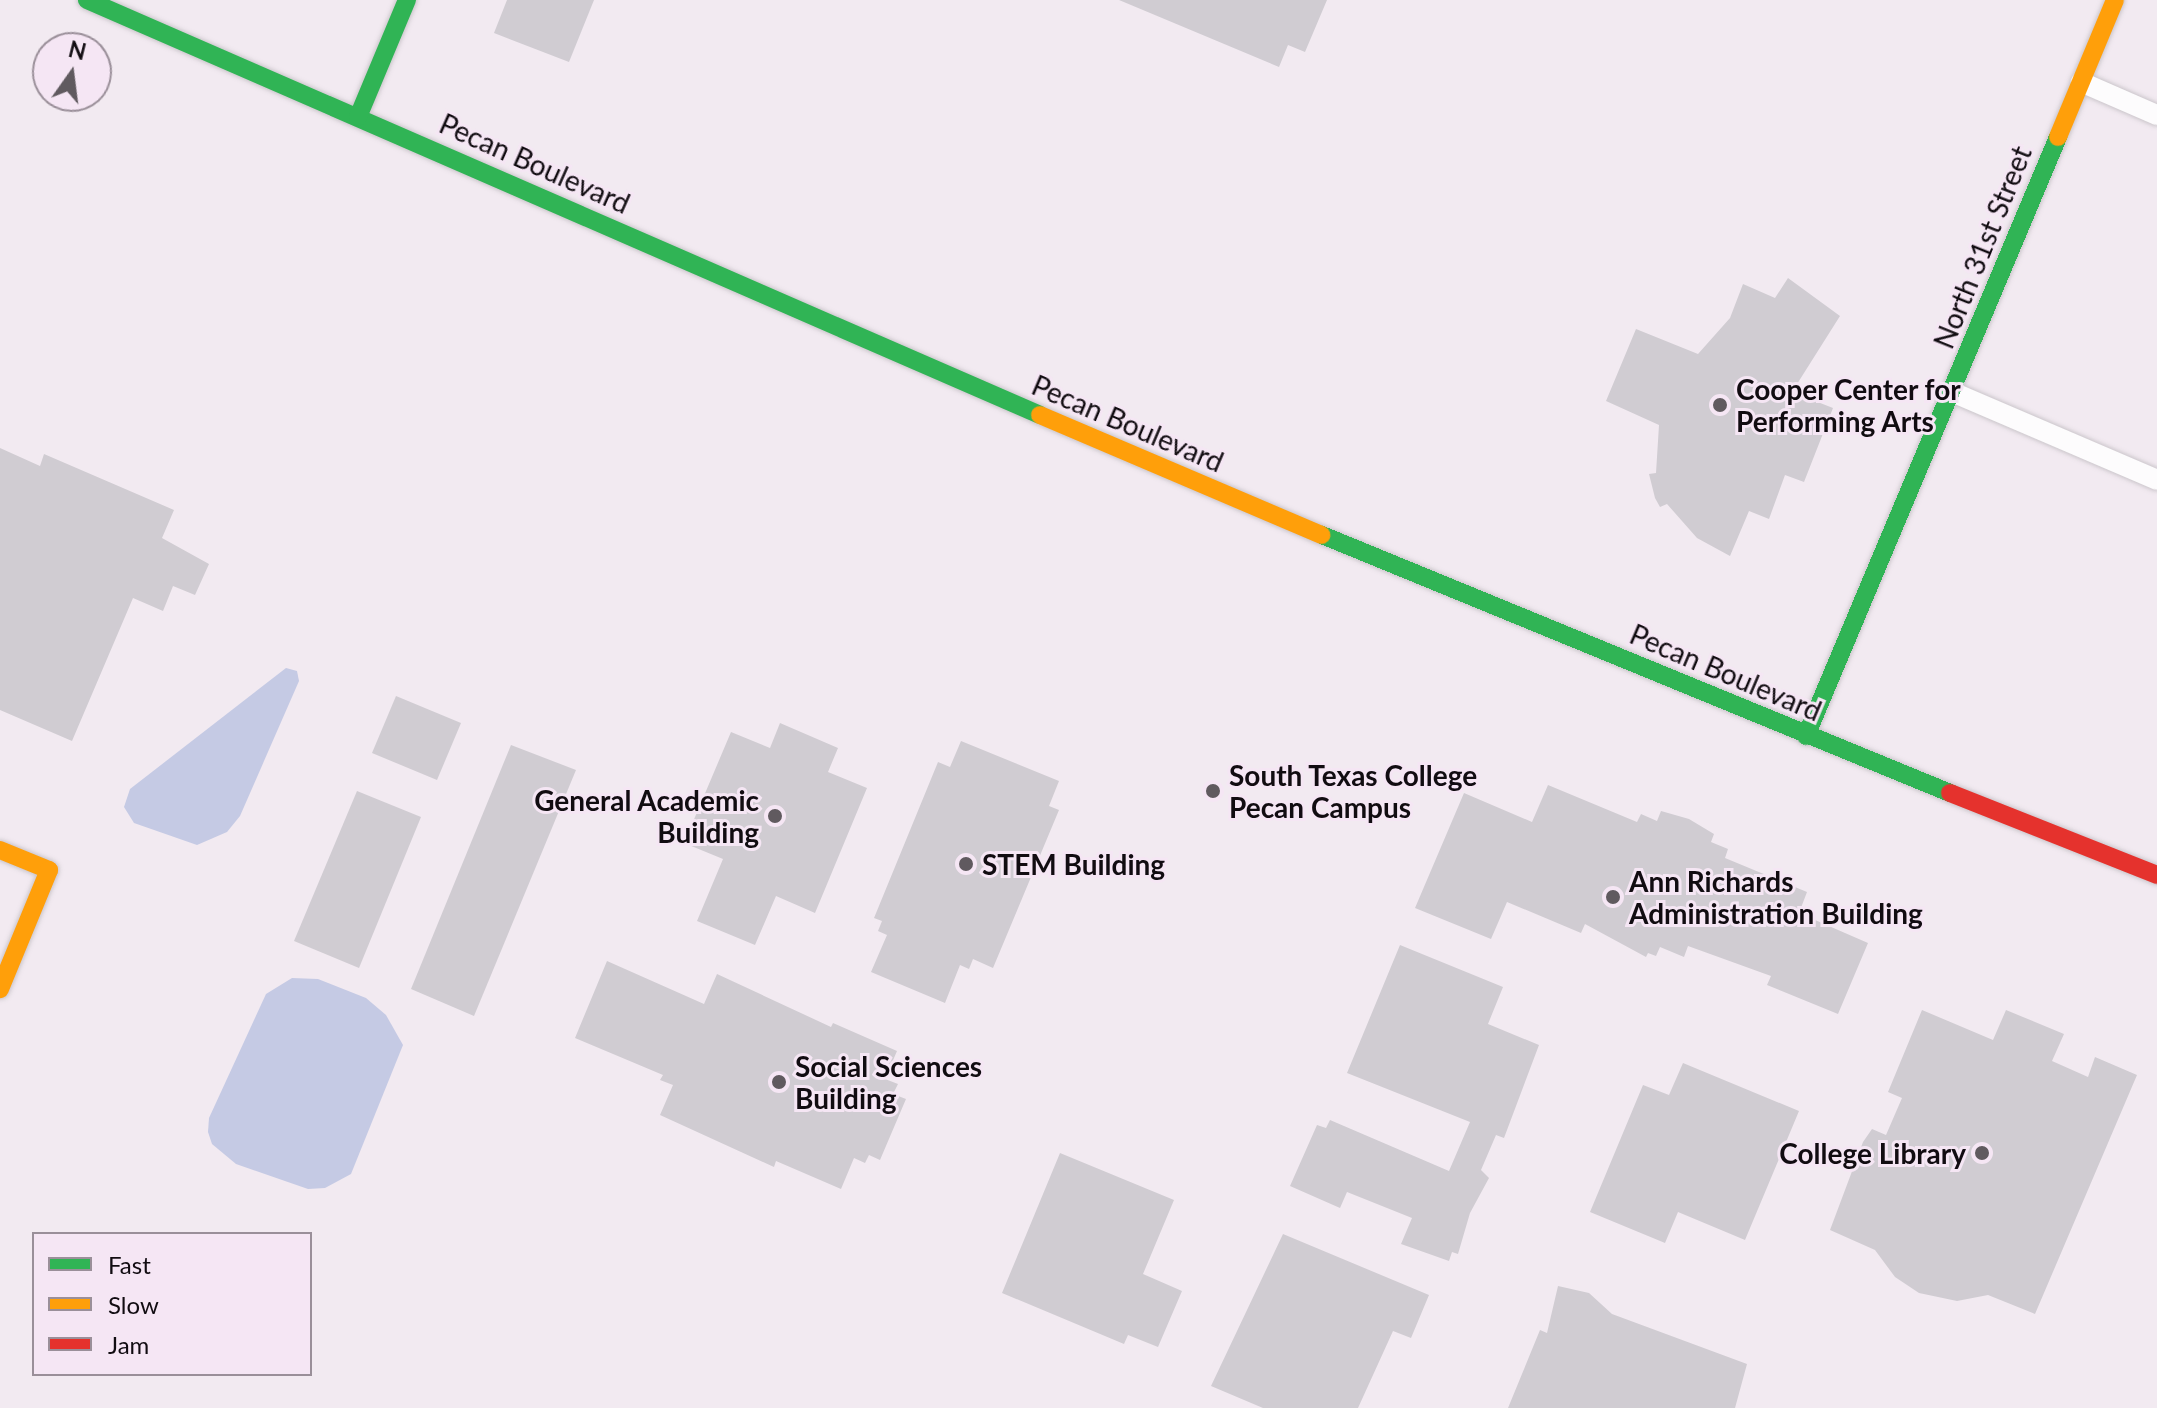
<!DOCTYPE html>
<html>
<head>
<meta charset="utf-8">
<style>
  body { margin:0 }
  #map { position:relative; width:2157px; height:1408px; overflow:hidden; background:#f2eaf1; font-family:Lato,sans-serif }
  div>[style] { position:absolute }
  .water>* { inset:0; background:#c5cae4 }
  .building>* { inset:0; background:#d0ccd2 }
  .roads { filter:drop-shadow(0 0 2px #cbc6cb) drop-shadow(0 0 2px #cbc6cb) }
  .street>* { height:20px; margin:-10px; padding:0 10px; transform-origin:10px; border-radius:10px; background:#fdfcfd }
  .fast>* { height:18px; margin:-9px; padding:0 9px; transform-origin:9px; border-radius:9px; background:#30b455 }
  .slow>* { height:18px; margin:-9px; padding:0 9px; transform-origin:9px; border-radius:9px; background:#ff9f0a }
  .jam>* { height:18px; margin:-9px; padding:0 9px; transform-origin:9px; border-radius:9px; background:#e5322d }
  .dots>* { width:22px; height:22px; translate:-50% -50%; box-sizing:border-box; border:4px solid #f5e6f4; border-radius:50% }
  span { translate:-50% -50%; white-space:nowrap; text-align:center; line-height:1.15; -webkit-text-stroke:6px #f5e6f4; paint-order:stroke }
  .street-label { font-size:28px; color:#110c11 }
  .poi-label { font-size:28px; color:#110c11; font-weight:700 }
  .left { translate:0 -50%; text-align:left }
  .right { translate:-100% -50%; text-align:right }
  .legend { position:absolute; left:32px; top:1232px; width:280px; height:144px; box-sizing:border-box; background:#f5e6f4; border:2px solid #9a8f99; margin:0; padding:10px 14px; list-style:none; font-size:24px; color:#110c11 }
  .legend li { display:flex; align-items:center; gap:16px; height:40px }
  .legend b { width:40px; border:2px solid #9a8f99 }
  .north { position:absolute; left:32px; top:32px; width:80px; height:80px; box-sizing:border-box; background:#f5e6f4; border:2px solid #9a8f99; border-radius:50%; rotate:14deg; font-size:22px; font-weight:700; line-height:32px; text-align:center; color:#110c11 }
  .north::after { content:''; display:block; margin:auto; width:28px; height:36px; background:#605a5f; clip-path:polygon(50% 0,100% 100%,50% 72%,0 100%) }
</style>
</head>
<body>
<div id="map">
  <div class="water">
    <div style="clip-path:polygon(286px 668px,297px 671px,299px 681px,240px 816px,227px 832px,197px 845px,134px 823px,124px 807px,130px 789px)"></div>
    <div style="clip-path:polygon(292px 978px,318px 979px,366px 998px,386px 1015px,403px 1045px,351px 1174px,325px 1188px,308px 1189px,236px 1164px,212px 1144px,208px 1132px,209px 1118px,266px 994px)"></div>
  </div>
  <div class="building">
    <div style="clip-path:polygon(507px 0,594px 0,569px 62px,494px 33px)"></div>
    <div style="clip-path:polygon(1119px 0,1327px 0,1305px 52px,1288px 45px,1279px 67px)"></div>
    <div style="clip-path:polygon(1788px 278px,1840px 316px,1792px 392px,1833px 408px,1804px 482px,1785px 475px,1769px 519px,1749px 511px,1730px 556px,1697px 538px,1667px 504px,1660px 507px,1655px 498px,1649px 474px,1656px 473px,1659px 425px,1606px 401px,1636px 329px,1698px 354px,1730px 318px,1743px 284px,1775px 298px)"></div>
    <div style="clip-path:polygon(0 448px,40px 466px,44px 454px,174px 510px,162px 538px,209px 564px,195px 595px,173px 586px,163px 611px,133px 598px,72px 741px,0 710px)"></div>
    <div style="clip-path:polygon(396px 696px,461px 723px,437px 780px,372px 753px)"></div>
    <div style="clip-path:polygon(780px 723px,838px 748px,828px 772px,867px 788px,815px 913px,776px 896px,755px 945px,697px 921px,723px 859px,684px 843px,731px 732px,770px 748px)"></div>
    <div style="clip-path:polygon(961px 741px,1059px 781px,1049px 806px,1059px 810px,993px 968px,973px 959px,969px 969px,960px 965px,945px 1003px,871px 972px,887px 935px,878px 931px,882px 921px,874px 918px,938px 762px,950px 767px)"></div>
    <div style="clip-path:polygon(511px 745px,576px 770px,474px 1016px,411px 989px)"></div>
    <div style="clip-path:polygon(1548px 785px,1637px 822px,1641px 814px,1657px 821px,1661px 811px,1689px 819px,1714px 834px,1711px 842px,1728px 849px,1725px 858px,1807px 892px,1799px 913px,1868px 943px,1838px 1014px,1767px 985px,1771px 976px,1688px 946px,1684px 957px,1660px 947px,1656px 956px,1648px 953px,1646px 957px,1585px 924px,1581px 933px,1507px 902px,1491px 939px,1415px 908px,1464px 793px,1532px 822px)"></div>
    <div style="clip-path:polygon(357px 791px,421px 817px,359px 968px,294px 941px)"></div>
    <div style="clip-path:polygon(1400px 945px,1503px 987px,1488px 1024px,1539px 1045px,1504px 1138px,1496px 1135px,1481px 1170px,1489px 1178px,1470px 1213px,1458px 1254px,1452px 1252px,1449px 1261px,1401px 1244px,1412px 1218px,1347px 1192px,1340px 1208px,1290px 1186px,1317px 1125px,1326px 1128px,1330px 1120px,1449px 1171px,1470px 1122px,1347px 1073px)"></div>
    <div style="clip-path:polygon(607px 961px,704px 1004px,717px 974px,831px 1027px,833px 1023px,897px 1051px,885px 1079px,898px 1084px,893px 1094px,906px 1099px,880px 1160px,869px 1155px,865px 1163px,854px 1158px,841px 1189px,776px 1161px,774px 1167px,660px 1115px,673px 1085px,660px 1080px,663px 1075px,575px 1038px)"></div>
    <div style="clip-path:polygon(1922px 1010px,1993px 1040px,2006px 1010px,2064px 1034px,2052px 1061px,2088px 1077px,2095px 1057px,2137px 1075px,2035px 1314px,1988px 1295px,1957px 1301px,1919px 1293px,1895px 1277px,1875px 1250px,1830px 1230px,1863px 1142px,1872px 1129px,1886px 1135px,1902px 1098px,1888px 1092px)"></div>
    <div style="clip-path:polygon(1683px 1063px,1799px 1111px,1745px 1240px,1678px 1212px,1665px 1243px,1590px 1212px,1643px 1085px,1669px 1095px)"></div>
    <div style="clip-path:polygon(1060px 1153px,1174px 1200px,1143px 1274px,1182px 1291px,1158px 1347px,1128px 1335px,1124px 1344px,1002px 1293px)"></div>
    <div style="clip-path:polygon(1283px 1234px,1429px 1295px,1411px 1338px,1393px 1331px,1358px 1408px,1263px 1408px,1211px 1386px)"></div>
    <div style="clip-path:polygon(1558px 1286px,1589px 1293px,1612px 1314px,1747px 1364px,1735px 1408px,1508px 1408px,1540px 1330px,1547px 1333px)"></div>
  </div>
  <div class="roads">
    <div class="street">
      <div style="left:2081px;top:82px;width:83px;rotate:23.5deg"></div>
      <div style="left:1952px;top:392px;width:223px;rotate:23.2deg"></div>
    </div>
    <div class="fast">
      <div style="left:87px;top:0;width:1039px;rotate:23.53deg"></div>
      <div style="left:358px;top:117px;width:127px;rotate:-67.3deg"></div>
      <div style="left:1322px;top:535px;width:679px;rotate:22.33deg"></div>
      <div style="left:1806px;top:736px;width:650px;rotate:-67.18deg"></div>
    </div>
    <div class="slow">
      <div style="left:2058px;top:137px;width:148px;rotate:-67.4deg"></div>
      <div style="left:1040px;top:415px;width:306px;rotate:23.1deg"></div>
      <div style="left:0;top:850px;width:53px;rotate:22.2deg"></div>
      <div style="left:49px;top:870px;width:129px;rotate:112.4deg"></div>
    </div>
    <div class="jam">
      <div style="left:1950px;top:793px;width:223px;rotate:21.6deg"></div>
    </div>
  </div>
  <div class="dots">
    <div style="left:1720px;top:405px;background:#605a5f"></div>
    <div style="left:1213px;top:791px;background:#605a5f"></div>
    <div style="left:775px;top:816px;background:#605a5f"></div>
    <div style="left:966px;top:864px;background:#605a5f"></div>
    <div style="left:1613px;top:897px;background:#605a5f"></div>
    <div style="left:779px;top:1082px;background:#605a5f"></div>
    <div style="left:1982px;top:1153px;background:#605a5f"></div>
  </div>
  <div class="street-label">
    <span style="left:535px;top:163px;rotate:24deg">Pecan Boulevard</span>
    <span style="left:1982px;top:247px;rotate:-68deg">North 31st Street</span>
    <span style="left:1128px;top:423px;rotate:23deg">Pecan Boulevard</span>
    <span style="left:1726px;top:672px;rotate:23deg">Pecan Boulevard</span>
  </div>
  <div class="poi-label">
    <span class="left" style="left:1736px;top:405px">Cooper Center for<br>Performing Arts</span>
    <span class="left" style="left:1229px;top:791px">South Texas College<br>Pecan Campus</span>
    <span class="right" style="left:759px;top:816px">General Academic<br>Building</span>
    <span class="left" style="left:982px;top:864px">STEM Building</span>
    <span class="left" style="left:1629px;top:897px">Ann Richards<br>Administration Building</span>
    <span class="left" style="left:795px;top:1082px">Social Sciences<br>Building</span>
    <span class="right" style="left:1966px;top:1153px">College Library</span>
  </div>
  <ul class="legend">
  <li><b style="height:10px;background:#30b455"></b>Fast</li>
  <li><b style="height:10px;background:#ff9f0a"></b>Slow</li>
  <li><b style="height:10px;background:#e5322d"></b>Jam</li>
  </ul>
  <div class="north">N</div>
</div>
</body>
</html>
